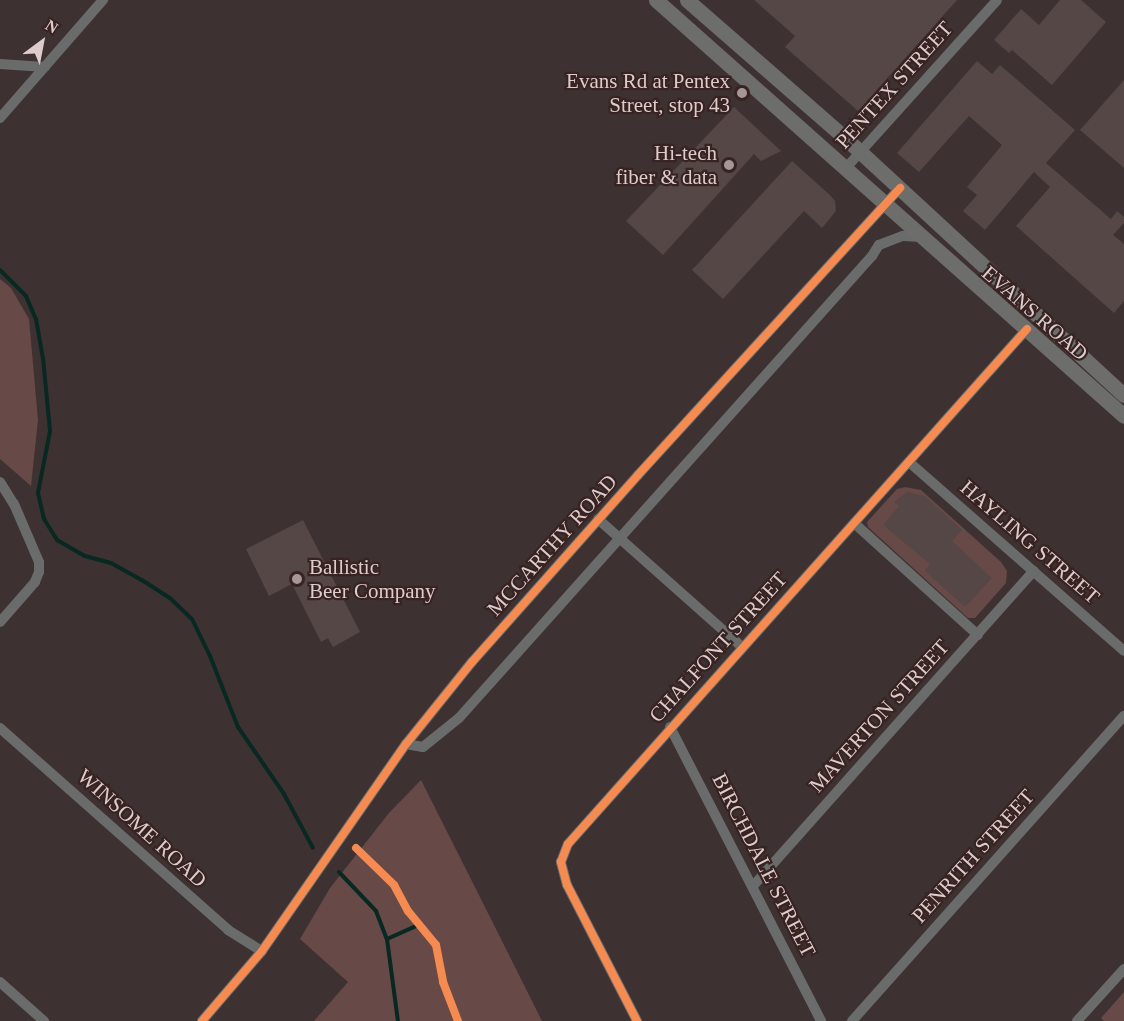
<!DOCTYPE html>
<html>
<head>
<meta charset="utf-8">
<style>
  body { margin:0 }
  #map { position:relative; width:1124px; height:1021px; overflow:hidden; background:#3d3231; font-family:Georgia,serif }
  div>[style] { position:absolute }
  .green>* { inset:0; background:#674947 }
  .stream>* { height:4px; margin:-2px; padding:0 2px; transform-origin:2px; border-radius:2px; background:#092822 }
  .building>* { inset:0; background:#554746 }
  .street>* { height:10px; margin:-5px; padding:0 5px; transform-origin:5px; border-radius:5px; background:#6a6c6b }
  .secondary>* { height:15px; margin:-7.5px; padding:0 7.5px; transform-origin:7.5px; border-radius:7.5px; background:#6d6e6c }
  .cycleway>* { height:8px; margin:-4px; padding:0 4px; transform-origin:4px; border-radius:4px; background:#f68b52 }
  .dots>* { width:16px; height:16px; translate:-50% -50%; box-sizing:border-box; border:3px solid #382322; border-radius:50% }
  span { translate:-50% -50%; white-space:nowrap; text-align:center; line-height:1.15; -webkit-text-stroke:4.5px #382322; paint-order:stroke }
  .poi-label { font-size:21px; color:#dccdcc }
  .right { translate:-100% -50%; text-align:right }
  .left { translate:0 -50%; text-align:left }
  .street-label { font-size:21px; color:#dccdcc }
  .north { position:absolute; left:12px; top:12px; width:60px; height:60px; -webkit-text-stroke:4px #382322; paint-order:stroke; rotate:32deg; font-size:16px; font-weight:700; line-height:24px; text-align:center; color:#dccdcc }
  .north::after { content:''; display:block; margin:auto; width:21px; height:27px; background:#dccdcc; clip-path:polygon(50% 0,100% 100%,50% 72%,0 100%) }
</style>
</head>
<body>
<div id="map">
  <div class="green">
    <div style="clip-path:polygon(0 279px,11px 288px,29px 319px,38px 420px,31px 486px,0 459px)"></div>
    <div style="clip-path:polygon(905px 487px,921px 490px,1001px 562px,1007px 571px,1006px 583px,975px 618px,968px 618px,868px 527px,867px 522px,897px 489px)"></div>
    <div style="clip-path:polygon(421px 780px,494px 925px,542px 1021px,314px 1021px,348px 982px,300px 939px,330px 888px,389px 813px)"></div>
    <div style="clip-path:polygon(1124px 992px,1124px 1021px,1104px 1021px,1101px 1018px)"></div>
  </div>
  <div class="stream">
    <div style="left:0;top:270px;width:37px;rotate:45deg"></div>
    <div style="left:26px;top:296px;width:25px;rotate:67deg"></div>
    <div style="left:36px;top:319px;width:40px;rotate:80deg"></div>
    <div style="left:43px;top:358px;width:73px;rotate:84.5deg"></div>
    <div style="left:50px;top:431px;width:63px;rotate:101deg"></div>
    <div style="left:38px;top:493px;width:27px;rotate:77deg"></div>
    <div style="left:44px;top:519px;width:25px;rotate:58deg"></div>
    <div style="left:57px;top:540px;width:32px;rotate:30deg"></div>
    <div style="left:85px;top:556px;width:27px;rotate:15deg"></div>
    <div style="left:111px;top:563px;width:35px;rotate:29deg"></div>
    <div style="left:142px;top:580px;width:33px;rotate:33deg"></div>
    <div style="left:170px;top:598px;width:30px;rotate:44deg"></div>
    <div style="left:192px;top:619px;width:41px;rotate:64.1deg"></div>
    <div style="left:210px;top:656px;width:76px;rotate:68.5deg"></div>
    <div style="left:238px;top:727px;width:81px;rotate:55.5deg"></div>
    <div style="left:284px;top:794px;width:61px;rotate:61.8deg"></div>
    <div style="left:339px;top:872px;width:54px;rotate:46.5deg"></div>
    <div style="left:376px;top:911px;width:30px;rotate:69deg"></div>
    <div style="left:387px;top:939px;width:83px;rotate:82.4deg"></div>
    <div style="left:387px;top:939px;width:34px;rotate:-24deg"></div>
  </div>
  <div class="building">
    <div style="clip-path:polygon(754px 0,957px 0,858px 111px,785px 47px,795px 36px)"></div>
    <div style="clip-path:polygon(1060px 0,1081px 0,1106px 22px,1052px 85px,1012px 50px,1009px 53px,994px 40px,1021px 9px,1039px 25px)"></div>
    <div style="clip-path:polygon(977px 61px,992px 74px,1000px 65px,1075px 130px,1046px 163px,1111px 219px,1117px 211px,1124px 217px,1124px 223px,1113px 235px,1124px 244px,1124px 301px,1114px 313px,1016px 226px,1050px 187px,1034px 172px,985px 230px,963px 211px,977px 195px,967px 187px,1002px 145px,969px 116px,919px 172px,897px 153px)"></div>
    <div style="clip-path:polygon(1124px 80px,1124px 168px,1080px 130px)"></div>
    <div style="clip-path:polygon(734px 107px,781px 151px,761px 161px,754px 154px,663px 255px,626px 221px)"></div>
    <div style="clip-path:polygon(792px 161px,831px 196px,835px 201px,836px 211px,822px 228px,804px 211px,723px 299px,692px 270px)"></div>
    <div style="clip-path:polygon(907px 492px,925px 496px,962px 530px,952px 541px,992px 578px,965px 607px,925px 571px,930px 564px,883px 525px,899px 506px,894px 502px)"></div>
    <div style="clip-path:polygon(303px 520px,360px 632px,333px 647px,328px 638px,321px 642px,292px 584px,269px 596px,246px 549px)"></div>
  </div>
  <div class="street">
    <div style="left:0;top:64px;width:45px;rotate:3.8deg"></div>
    <div style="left:0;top:118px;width:157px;rotate:-48.9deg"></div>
    <div style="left:845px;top:169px;width:227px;rotate:-48deg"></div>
    <div style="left:909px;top:462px;width:286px;rotate:41.3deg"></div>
    <div style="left:0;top:482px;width:26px;rotate:58deg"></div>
    <div style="left:14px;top:504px;width:63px;rotate:66.7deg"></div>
    <div style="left:39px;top:562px;width:10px;rotate:90deg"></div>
    <div style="left:39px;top:572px;width:11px;rotate:112deg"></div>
    <div style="left:35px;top:582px;width:53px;rotate:131.2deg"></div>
    <div style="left:598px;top:519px;width:193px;rotate:41.6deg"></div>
    <div style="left:854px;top:523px;width:167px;rotate:42.1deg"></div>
    <div style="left:670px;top:727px;width:331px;rotate:62.8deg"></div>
    <div style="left:0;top:728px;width:305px;rotate:41.5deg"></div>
    <div style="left:228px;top:930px;width:40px;rotate:32deg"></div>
    <div style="left:406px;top:744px;width:17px;rotate:10deg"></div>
    <div style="left:423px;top:747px;width:46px;rotate:-38.9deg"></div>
    <div style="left:459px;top:718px;width:620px;rotate:-48.21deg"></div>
    <div style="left:872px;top:256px;width:13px;rotate:-58deg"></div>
    <div style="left:879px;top:245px;width:26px;rotate:-21deg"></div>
    <div style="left:903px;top:236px;width:18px;rotate:3deg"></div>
    <div style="left:753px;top:886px;width:422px;rotate:-48.3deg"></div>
    <div style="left:0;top:982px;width:59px;rotate:41.6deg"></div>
    <div style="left:202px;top:1021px;width:92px;rotate:-49.4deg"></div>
    <div style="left:262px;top:951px;width:252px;rotate:-55.2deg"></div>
    <div style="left:406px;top:744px;width:105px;rotate:-51.2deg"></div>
    <div style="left:472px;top:662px;width:250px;rotate:-48.4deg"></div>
    <div style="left:638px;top:475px;width:389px;rotate:-47.6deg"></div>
    <div style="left:637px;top:1021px;width:153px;rotate:-117.2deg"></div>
    <div style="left:567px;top:885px;width:24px;rotate:-105deg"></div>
    <div style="left:561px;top:862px;width:19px;rotate:-69deg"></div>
    <div style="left:568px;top:844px;width:690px;rotate:-48.29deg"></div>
    <div style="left:852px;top:1021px;width:409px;rotate:-48.3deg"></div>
    <div style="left:1077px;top:1021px;width:70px;rotate:-47.9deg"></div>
  </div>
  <div class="secondary">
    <div style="left:656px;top:0;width:626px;rotate:41.63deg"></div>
    <div style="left:687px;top:0;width:207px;rotate:41.1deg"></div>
    <div style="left:843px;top:136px;width:382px;rotate:42.7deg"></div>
  </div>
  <div class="cycleway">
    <div style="left:356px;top:848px;width:53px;rotate:44.2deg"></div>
    <div style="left:394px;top:885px;width:30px;rotate:62deg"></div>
    <div style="left:408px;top:911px;width:44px;rotate:50.5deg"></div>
    <div style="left:436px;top:945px;width:38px;rotate:79deg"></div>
    <div style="left:443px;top:982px;width:42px;rotate:69deg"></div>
    <div style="left:202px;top:1021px;width:92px;rotate:-49.4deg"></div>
    <div style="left:262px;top:951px;width:252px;rotate:-55.2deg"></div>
    <div style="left:406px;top:744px;width:105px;rotate:-51.2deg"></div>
    <div style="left:472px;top:662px;width:250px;rotate:-48.4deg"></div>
    <div style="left:638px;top:475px;width:389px;rotate:-47.6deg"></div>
    <div style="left:637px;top:1021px;width:153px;rotate:-117.2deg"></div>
    <div style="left:567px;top:885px;width:24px;rotate:-105deg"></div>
    <div style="left:561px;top:862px;width:19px;rotate:-69deg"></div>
    <div style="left:568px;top:844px;width:690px;rotate:-48.29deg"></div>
  </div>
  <div class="dots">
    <div style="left:742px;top:93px;background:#a49796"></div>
    <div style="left:729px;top:165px;background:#a49796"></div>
    <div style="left:297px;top:579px;background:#a49796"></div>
  </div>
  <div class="poi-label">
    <span class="right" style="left:730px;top:93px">Evans Rd at Pentex<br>Street, stop 43</span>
    <span class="right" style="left:717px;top:165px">Hi-tech<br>fiber &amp; data</span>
    <span class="left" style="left:309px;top:579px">Ballistic<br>Beer Company</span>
  </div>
  <div class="street-label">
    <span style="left:894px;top:85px;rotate:-48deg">PENTEX STREET</span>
    <span style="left:1035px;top:313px;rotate:41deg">EVANS ROAD</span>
    <span style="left:1030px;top:542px;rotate:41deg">HAYLING STREET</span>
    <span style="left:552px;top:545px;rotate:-48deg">MCCARTHY ROAD</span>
    <span style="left:718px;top:647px;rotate:-48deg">CHALFONT STREET</span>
    <span style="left:879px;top:716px;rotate:-48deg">MAVERTON STREET</span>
    <span style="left:142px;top:828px;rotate:42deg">WINSOME ROAD</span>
    <span style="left:973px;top:856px;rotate:-48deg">PENRITH STREET</span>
    <span style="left:764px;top:865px;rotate:63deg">BIRCHDALE STREET</span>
  </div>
  <div class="north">N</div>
</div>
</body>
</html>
